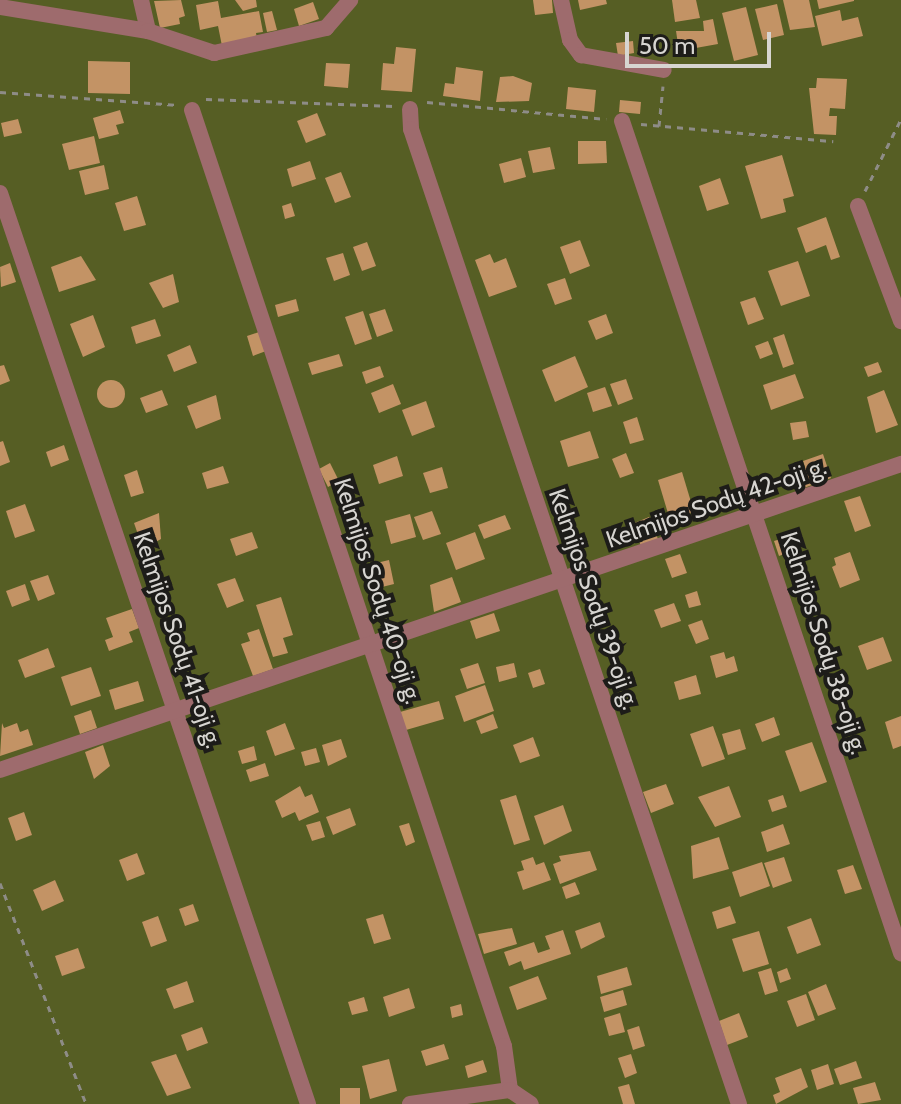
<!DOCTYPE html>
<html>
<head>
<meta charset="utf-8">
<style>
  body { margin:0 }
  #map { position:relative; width:901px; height:1104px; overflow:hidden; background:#37342e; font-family:Cabin,sans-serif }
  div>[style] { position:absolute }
  .green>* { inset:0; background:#565e24 }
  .building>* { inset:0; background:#c39365 }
  .round { border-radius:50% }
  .path>* { height:3px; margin-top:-1.5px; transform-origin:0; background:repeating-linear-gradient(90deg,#8e8c87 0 6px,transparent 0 12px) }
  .street>* { height:16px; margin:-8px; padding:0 8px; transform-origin:8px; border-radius:8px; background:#9e6b6d }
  span { translate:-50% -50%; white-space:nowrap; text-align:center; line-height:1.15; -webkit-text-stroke:8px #1d1c19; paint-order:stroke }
  .street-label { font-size:24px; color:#d7d5d1 }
  .scale { position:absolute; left:625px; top:32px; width:146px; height:36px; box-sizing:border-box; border:4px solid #d7d5d1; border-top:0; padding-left:10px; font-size:24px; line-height:28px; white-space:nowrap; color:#d7d5d1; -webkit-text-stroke:6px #1d1c19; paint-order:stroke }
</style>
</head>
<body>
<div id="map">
  <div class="green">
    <div style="clip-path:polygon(0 0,901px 0,901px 1104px,0 1104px)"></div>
  </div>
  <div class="building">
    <div style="clip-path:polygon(181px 0,185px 16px,179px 18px,180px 24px,160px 28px,154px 1px)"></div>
    <div style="clip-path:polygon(235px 0,256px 0,257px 7px,243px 11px)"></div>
    <div style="clip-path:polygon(533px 0,552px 0,553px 13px,535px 15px)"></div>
    <div style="clip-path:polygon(578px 0,606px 0,607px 4px,580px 10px)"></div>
    <div style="clip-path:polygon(672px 0,696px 0,700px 18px,675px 22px)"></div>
    <div style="clip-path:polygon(783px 0,809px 0,815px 27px,790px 30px)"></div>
    <div style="clip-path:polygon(817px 0,854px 0,854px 1px,819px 9px)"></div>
    <div style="clip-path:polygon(218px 1px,221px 18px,259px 11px,263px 32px,256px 33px,257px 39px,222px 46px,218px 26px,200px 30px,196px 5px)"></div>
    <div style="clip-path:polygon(313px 2px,319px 19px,299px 26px,294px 9px)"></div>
    <div style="clip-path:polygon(777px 4px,784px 35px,763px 40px,755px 9px)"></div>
    <div style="clip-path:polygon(746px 7px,758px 55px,734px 61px,722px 13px)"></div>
    <div style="clip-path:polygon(840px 10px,842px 21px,858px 17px,863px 36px,822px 46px,815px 16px)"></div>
    <div style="clip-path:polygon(272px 11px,277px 30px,267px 32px,263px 13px)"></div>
    <div style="clip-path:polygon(713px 19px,718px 44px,679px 51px,676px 31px,704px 31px,703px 21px)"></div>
    <div style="clip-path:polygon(633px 41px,634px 53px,618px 56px,616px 43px)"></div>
    <div style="clip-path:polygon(396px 47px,416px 49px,412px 92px,381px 90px,383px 63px,394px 64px)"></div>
    <div style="clip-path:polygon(88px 61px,130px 62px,130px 94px,88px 93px)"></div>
    <div style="clip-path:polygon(326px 63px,350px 64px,348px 88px,324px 86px)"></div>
    <div style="clip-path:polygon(456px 67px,483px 71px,480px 101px,443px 96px,445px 83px,454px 84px)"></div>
    <div style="clip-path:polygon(513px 76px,532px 83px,529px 101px,496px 102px,500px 77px)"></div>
    <div style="clip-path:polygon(817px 78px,847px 79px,845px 109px,830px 108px,829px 116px,837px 116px,836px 135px,814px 134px,809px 88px,816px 88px)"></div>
    <div style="clip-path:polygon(568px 87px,596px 90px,594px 112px,566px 109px)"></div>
    <div style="clip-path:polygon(620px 100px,641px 102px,640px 114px,619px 112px)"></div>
    <div style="clip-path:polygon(120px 110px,124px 123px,116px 125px,119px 134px,99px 139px,93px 118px)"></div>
    <div style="clip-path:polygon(317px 113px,326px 135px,306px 143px,297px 121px)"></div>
    <div style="clip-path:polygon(18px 119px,22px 133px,4px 137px,1px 123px)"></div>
    <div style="clip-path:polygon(94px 136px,100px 163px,69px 170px,62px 144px)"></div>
    <div style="clip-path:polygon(578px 141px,606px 141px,607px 163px,578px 164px)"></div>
    <div style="clip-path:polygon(550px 147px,555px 169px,533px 173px,528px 151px)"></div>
    <div style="clip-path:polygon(782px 155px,794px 196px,783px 199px,786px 212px,761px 219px,745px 166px)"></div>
    <div style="clip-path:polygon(521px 158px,526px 177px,504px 183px,499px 164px)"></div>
    <div style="clip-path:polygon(310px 161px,316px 179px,292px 187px,287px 169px)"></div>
    <div style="clip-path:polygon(104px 165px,109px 189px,85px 195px,79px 171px)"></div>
    <div style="clip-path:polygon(341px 172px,351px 197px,335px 203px,325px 178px)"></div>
    <div style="clip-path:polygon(720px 178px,729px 204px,707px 211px,699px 186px)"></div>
    <div style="clip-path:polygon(137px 196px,146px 225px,124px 231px,115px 203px)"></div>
    <div style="clip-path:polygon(291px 203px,295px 216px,285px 219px,282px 206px)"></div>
    <div style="clip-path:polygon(826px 217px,840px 257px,831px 260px,826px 245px,806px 253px,797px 228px)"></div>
    <div style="clip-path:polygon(580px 240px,590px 266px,570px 274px,560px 247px)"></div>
    <div style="clip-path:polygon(367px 242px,376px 266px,362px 271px,353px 247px)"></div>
    <div style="clip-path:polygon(343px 253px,350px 275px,334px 281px,326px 258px)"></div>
    <div style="clip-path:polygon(490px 254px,494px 263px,506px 258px,517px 287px,489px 297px,475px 260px)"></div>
    <div style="clip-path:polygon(81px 256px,96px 280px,59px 292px,51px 267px)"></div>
    <div style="clip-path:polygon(798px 261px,810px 296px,781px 306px,768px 271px)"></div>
    <div style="clip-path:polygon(10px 263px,16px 282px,1px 287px,0 267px)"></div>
    <div style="clip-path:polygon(173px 274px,179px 302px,163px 308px,149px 283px)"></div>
    <div style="clip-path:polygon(565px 278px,572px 299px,555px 305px,547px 284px)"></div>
    <div style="clip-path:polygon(755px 297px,764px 319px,748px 325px,740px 302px)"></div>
    <div style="clip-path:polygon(296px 299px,299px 311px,278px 317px,275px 305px)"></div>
    <div style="clip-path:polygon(385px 309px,393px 331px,377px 337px,369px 314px)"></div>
    <div style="clip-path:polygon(363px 311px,372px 339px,355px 345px,345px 317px)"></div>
    <div style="clip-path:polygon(606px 314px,613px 333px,596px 340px,588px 321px)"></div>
    <div style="clip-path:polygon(93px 315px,105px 347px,83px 357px,70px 324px)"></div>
    <div style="clip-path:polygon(155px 319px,161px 336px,136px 344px,131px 327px)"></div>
    <div style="clip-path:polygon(259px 332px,266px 351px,253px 356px,247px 336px)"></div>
    <div style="clip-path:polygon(784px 334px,794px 364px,783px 368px,773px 338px)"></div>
    <div style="clip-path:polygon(768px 341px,773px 354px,760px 359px,755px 346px)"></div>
    <div style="clip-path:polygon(190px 345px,197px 363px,174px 372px,167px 355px)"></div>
    <div style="clip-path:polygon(339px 354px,343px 366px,312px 375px,308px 363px)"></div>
    <div style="clip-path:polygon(575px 356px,588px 387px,555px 402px,542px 370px)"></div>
    <div style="clip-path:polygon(878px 362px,882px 372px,868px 377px,864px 367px)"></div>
    <div style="clip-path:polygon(4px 365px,10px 381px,0 385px,0 366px)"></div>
    <div style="clip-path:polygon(380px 366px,384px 377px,366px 384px,362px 372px)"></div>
    <div style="clip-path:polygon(795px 374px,804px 398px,771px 410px,763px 385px)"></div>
    <div style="clip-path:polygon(626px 379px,633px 399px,618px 405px,610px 384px)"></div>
    <div class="round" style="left:97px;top:380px;width:28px;height:28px"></div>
    <div style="clip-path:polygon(393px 384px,401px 404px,379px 413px,371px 393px)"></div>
    <div style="clip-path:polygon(605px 387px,612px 406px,593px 412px,587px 393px)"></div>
    <div style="clip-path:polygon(162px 390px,168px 405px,146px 413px,140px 398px)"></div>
    <div style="clip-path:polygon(884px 390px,898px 425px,876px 433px,867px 397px)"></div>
    <div style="clip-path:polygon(216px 395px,221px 419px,196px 429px,187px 406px)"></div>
    <div style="clip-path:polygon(426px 401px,435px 427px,412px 436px,402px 410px)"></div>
    <div style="clip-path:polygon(637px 417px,644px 440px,630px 444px,623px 422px)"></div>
    <div style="clip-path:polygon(806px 421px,809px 437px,793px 440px,790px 423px)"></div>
    <div style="clip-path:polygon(590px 431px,599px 458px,568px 467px,560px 441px)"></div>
    <div style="clip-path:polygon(3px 441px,10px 462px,0 466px,0 442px)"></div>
    <div style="clip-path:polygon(64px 445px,69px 460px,51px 467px,46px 452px)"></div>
    <div style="clip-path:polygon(626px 453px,634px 473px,620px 478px,612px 459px)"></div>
    <div style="clip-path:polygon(823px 454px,831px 478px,801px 489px,795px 470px,805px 467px,803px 461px)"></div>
    <div style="clip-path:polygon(397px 456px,403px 476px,379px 484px,373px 465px)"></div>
    <div style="clip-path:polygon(330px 463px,339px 481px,328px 487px,319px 469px)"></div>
    <div style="clip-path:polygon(223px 466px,229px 483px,207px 489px,202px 473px)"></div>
    <div style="clip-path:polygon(442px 467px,448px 488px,430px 493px,423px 473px)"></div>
    <div style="clip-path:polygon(137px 470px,144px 493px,131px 497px,124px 475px)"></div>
    <div style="clip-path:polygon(682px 472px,694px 512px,670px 520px,658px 480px)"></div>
    <div style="clip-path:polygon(860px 496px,871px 526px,855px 532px,844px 501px)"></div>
    <div style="clip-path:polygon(25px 504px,35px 531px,15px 538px,6px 511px)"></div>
    <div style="clip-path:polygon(432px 511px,441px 534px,423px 540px,414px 517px)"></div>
    <div style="clip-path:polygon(159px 513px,161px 539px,143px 549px,134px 523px)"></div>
    <div style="clip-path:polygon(410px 514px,416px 537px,391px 544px,385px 521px)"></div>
    <div style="clip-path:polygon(505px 515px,511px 529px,484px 539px,478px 525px)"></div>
    <div style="clip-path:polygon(649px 517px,658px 539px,641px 546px,632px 524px)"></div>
    <div style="clip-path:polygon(252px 532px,258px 548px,236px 556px,230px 539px)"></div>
    <div style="clip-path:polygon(475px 532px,485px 559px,456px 570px,446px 543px)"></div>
    <div style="clip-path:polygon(794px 535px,798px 549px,779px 556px,774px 541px)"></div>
    <div style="clip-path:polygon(850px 552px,860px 580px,840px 588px,832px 567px,836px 565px,834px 558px)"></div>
    <div style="clip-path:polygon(680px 554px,687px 573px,672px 578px,665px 559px)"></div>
    <div style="clip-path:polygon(389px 560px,394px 584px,374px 589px,368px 565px)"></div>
    <div style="clip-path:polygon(48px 575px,55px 594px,38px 601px,30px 581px)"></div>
    <div style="clip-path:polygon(452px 577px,461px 602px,434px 612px,430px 585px)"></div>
    <div style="clip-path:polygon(235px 578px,244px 601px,227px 608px,217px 584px)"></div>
    <div style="clip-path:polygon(25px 584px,30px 600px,12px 607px,6px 591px)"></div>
    <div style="clip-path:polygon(697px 591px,701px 605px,689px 608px,685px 595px)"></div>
    <div style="clip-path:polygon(281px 597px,293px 635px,283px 638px,288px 653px,273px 657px,256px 605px)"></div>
    <div style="clip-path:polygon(674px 603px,681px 621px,661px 628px,654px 610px)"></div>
    <div style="clip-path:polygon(132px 609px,139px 628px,129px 632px,133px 642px,109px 651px,105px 640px,113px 637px,106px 618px)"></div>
    <div style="clip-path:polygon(494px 613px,500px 631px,476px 639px,470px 621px)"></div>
    <div style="clip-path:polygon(702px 620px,709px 639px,696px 644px,688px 625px)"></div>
    <div style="clip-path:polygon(259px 629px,273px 669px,253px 676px,241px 644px,250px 641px,247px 633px)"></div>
    <div style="clip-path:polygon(883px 637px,892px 661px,867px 670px,858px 646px)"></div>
    <div style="clip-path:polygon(48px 648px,55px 667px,25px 678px,18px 660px)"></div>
    <div style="clip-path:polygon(724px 652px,726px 659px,734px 656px,738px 671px,716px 678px,710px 656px)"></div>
    <div style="clip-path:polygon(478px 663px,485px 683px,467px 689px,460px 669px)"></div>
    <div style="clip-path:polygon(514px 663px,517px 677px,499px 682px,496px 667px)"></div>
    <div style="clip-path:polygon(91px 667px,101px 696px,71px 706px,61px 677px)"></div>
    <div style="clip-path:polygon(540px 669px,545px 684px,533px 688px,528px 673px)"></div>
    <div style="clip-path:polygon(696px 675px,701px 694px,679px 700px,674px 682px)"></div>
    <div style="clip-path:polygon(138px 681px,144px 701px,115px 710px,109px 690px)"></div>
    <div style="clip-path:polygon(485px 685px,494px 711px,464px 722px,455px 696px)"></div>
    <div style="clip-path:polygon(439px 701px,444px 719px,406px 730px,400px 712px)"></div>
    <div style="clip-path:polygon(91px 710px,97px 728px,80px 734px,74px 716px)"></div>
    <div style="clip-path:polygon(493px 714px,498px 728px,481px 734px,476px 721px)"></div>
    <div style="clip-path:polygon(901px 716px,901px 746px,893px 749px,885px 722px)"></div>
    <div style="clip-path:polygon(774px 717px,780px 735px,762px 742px,755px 724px)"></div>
    <div style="clip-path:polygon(2px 723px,4px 728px,17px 723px,20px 732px,28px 729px,33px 745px,0 756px)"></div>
    <div style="clip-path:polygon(285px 723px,295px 749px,275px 756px,266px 731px)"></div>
    <div style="clip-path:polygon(713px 726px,725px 759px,702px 767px,690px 734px)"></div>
    <div style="clip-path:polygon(740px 729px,746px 749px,728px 755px,722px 734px)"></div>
    <div style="clip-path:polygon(533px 737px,540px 756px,520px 763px,513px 745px)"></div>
    <div style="clip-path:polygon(341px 739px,347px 757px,328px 766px,322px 745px)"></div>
    <div style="clip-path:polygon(812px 742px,827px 782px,800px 792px,785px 751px)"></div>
    <div style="clip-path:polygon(103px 745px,110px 766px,94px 779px,85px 752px)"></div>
    <div style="clip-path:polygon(254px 746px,257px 760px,242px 764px,238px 751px)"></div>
    <div style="clip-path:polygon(316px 748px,320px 762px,305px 766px,301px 752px)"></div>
    <div style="clip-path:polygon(265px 763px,269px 776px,250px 782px,246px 770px)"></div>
    <div style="clip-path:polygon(666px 784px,674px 804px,651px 813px,643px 792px)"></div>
    <div style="clip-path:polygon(300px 786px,305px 797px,312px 794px,319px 812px,299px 821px,295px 812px,282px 818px,275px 801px)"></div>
    <div style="clip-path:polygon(729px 786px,741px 817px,715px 827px,698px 797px)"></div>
    <div style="clip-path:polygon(516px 795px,530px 840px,514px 845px,500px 800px)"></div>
    <div style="clip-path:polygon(783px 795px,787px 807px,772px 812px,768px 800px)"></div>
    <div style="clip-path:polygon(563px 805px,572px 831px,544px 845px,534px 816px)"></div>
    <div style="clip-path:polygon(350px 808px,356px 825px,333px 835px,326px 817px)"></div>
    <div style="clip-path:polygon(24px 812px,32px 835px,16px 841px,8px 818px)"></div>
    <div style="clip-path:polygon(320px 821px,325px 837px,312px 841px,306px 825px)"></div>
    <div style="clip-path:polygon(409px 823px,415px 842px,406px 846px,399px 826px)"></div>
    <div style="clip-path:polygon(783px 824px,790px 844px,767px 852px,761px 832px)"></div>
    <div style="clip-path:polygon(719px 837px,729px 869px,693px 879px,691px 846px)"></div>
    <div style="clip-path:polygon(590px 851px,597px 870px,560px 884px,553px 864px,561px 861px,559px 856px)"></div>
    <div style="clip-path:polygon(137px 853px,145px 874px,127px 881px,119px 860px)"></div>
    <div style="clip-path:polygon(533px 857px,536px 865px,544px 862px,551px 880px,523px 890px,517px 872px,524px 870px,521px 861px)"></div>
    <div style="clip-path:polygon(784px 857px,792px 881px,773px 888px,764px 863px)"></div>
    <div style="clip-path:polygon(762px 862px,770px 886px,740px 897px,732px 872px)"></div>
    <div style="clip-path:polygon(853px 865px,862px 889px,845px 894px,837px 870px)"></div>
    <div style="clip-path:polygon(55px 880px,64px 901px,42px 911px,33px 890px)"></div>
    <div style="clip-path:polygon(575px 882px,580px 894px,566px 899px,562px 887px)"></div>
    <div style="clip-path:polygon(193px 904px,199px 921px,185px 926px,179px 909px)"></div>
    <div style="clip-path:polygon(730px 906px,736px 923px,717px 929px,712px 912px)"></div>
    <div style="clip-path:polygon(383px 914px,391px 939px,374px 944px,366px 919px)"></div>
    <div style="clip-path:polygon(158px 916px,167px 941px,151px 947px,142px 922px)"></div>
    <div style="clip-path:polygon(811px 918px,821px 945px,797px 954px,787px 927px)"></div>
    <div style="clip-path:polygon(600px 922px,605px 937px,581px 949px,575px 931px)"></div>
    <div style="clip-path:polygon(512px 928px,517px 944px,484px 954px,478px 934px)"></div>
    <div style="clip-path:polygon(563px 930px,571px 954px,524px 970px,521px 961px,509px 966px,504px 952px,534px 942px,538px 953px,550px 949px,545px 936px)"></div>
    <div style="clip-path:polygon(759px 931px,769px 964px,743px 972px,732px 939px)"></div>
    <div style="clip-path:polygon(78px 948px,85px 968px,62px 976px,55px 956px)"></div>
    <div style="clip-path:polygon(627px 967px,632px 985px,601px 994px,597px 976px)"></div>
    <div style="clip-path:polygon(771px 968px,778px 991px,765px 995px,758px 972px)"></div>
    <div style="clip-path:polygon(787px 968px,791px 979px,780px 983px,777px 972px)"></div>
    <div style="clip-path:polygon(538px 976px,547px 999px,517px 1010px,509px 987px)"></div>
    <div style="clip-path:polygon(187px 981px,194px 1002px,174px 1009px,166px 989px)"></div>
    <div style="clip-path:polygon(826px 984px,836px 1009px,818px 1016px,808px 992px)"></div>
    <div style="clip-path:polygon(409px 988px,415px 1008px,389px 1017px,383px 997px)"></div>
    <div style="clip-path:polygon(623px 990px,627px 1005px,604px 1012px,600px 997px)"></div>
    <div style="clip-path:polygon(806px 994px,815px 1020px,797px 1027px,787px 1001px)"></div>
    <div style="clip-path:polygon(364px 997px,368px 1011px,352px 1015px,348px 1002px)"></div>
    <div style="clip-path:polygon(461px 1004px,463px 1015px,452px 1018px,450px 1007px)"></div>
    <div style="clip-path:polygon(620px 1013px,625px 1032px,609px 1036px,604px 1018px)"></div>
    <div style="clip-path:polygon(739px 1013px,748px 1037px,727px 1045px,719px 1021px)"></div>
    <div style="clip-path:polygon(639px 1026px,645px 1046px,633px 1050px,627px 1030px)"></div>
    <div style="clip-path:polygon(202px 1027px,208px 1043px,187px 1051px,181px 1035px)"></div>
    <div style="clip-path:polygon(444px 1044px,449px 1059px,426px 1066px,421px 1051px)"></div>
    <div style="clip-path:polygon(176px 1054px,191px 1088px,167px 1096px,151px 1062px)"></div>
    <div style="clip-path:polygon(631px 1054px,637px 1073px,625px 1078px,618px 1058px)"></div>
    <div style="clip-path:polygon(389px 1059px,397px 1091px,370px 1099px,362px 1066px)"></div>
    <div style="clip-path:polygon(483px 1060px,487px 1072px,468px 1078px,465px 1066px)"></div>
    <div style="clip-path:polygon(856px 1061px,862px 1078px,840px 1085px,834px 1069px)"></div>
    <div style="clip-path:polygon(828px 1064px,834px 1084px,817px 1090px,811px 1070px)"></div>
    <div style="clip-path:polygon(801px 1068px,808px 1087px,776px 1104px,773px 1095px,780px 1092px,775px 1078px)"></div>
    <div style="clip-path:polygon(875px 1082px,881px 1100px,858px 1104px,853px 1088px)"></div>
    <div style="clip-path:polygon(629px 1084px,635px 1104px,623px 1104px,618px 1087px)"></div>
    <div style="clip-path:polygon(340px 1088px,360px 1088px,360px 1104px,340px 1104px)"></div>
  </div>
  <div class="path">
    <div style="left:0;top:92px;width:175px;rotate:4.2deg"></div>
    <div style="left:206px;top:99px;width:188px;rotate:2.1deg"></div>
    <div style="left:427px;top:102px;width:180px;rotate:5.4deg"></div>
    <div style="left:641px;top:124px;width:193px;rotate:5.1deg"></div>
    <div style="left:659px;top:126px;width:40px;rotate:-84.3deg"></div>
    <div style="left:865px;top:191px;width:80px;rotate:-63.4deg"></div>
    <div style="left:0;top:883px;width:237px;rotate:68.7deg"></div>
  </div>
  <div class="street">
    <div style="left:141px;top:0;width:32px;rotate:77deg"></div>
    <div style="left:561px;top:0;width:41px;rotate:77.3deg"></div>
    <div style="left:570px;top:40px;width:19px;rotate:54deg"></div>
    <div style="left:581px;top:55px;width:84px;rotate:10.2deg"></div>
    <div style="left:0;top:7px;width:150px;rotate:9.2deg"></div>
    <div style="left:148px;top:31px;width:70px;rotate:18.4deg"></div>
    <div style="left:214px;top:53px;width:115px;rotate:-12.6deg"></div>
    <div style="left:326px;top:28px;width:37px;rotate:-49deg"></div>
    <div style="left:410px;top:109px;width:20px;rotate:87deg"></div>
    <div style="left:411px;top:129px;width:1029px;rotate:71.41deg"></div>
    <div style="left:192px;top:110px;width:987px;rotate:71.57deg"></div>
    <div style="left:504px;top:1046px;width:44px;rotate:82.2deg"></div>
    <div style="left:622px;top:121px;width:878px;rotate:71.46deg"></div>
    <div style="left:0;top:193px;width:962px;rotate:71.32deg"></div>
    <div style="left:858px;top:206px;width:123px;rotate:69.5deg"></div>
    <div style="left:0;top:770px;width:952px;rotate:-18.76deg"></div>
    <div style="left:410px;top:1104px;width:101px;rotate:-8deg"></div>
    <div style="left:510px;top:1090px;width:25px;rotate:34deg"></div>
  </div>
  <div class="street-label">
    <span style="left:716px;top:503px;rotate:-19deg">Kelmijos Sodų 42-oji g.</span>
    <span style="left:378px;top:591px;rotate:72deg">Kelmijos Sodų 40-oji g.</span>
    <span style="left:594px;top:599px;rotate:71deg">Kelmijos Sodų 39-oji g.</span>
    <span style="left:178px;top:640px;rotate:71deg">Kelmijos Sodų 41-oji g.</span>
    <span style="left:824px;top:643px;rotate:72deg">Kelmijos Sodų 38-oji g.</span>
  </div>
  <div class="scale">50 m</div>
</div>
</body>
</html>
